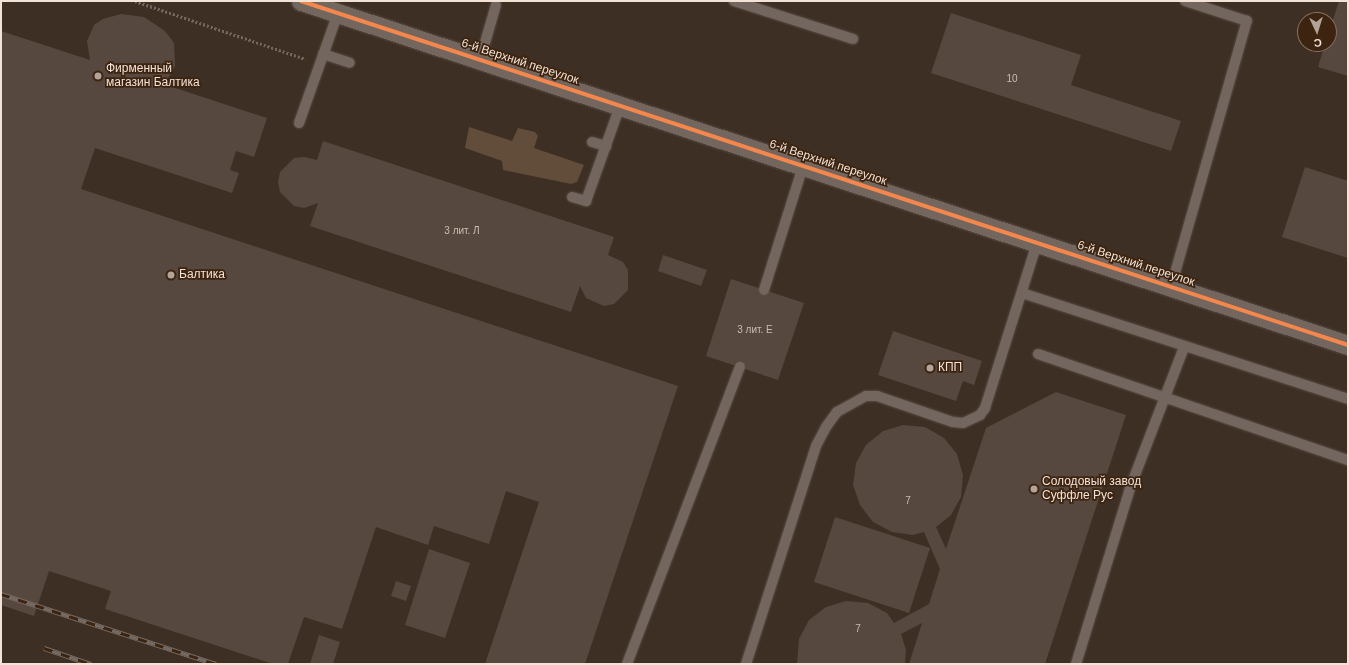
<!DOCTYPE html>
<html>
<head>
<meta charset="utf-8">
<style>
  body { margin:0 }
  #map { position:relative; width:1349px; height:665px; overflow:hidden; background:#3e2f24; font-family:Helvetica,sans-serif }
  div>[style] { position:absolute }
  .green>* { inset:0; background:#624c3a }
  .building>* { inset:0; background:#56483e }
  .path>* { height:2.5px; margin-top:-1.25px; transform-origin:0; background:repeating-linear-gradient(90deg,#736760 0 2px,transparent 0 4px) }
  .roads { filter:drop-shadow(0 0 1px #594c43) drop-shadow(0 0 1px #594c43) }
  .service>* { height:10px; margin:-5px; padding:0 5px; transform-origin:5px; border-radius:5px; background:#72665e }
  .minor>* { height:19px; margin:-9.5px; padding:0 9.5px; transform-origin:9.5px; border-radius:9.5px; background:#72665e }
  .rail>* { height:4.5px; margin-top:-2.25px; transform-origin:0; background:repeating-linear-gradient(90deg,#3d2410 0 9px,#756a62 0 18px); box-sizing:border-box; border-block:1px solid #756a62 }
  .cycleway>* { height:4px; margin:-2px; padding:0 2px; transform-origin:2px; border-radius:2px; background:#f5874c }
  .dots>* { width:11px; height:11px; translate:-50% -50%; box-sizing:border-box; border:2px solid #3d2410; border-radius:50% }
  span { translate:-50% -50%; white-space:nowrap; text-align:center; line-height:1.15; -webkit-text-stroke:3.5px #3d2410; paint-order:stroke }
  .number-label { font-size:10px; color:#ccbcb0 }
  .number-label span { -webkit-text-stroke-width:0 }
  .street-label { font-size:12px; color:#f3e2d6 }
  .poi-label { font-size:12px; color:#f3e2d6 }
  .left { translate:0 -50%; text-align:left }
  .frame { position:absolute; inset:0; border:2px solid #f3e2d6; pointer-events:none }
  .north { position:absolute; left:1297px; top:12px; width:40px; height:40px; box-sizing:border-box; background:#3d2410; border:1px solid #86705f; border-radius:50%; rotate:176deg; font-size:11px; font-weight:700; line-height:16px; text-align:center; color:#f3e2d6 }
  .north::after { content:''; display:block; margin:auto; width:14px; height:18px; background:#b4a398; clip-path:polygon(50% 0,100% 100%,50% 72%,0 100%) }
</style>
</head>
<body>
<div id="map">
  <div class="green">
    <div style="clip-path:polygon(469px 127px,512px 141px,518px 128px,535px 132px,538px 136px,534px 148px,584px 165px,577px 182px,571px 184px,503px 170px,502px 161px,465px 148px)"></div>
  </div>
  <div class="building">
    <div style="clip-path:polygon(1339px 1px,1348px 1px,1348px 76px,1318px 67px,1325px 44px,1329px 44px,1329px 32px)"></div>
    <div style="clip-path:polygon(951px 13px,1081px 55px,1071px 85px,1181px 121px,1171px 151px,931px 73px)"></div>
    <div style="clip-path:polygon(121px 14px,144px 17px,165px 31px,174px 43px,175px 66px,169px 77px,160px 83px,267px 118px,254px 157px,236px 151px,230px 170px,239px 173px,232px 193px,95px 148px,81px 189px,678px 386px,585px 664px,485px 664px,539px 502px,506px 491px,489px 544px,434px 526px,428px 545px,376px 527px,342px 629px,304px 617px,288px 664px,273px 664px,105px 609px,111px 591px,49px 571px,34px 616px,1px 605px,1px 31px,90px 60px,87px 41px,94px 25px,103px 19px)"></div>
    <div style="clip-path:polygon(323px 141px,614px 237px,608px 255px,623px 262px,628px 270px,628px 290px,614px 304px,604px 306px,586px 298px,580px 286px,571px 312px,310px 226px,318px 203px,304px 208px,294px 206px,280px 192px,278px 182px,280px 172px,294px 158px,304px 157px,317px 160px)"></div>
    <div style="clip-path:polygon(1305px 167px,1348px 181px,1348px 258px,1282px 237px)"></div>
    <div style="clip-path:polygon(663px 255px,707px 270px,701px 286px,658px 271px)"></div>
    <div style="clip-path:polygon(731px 279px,804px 303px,778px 380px,706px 356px)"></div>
    <div style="clip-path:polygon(893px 331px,982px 361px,974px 385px,963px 381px,956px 401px,878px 375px)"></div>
    <div style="clip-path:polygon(1056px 392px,1126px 415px,1045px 664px,909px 664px,922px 623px,901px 634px,906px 650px,905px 664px,797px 664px,799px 639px,809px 620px,826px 607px,846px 601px,868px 603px,887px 613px,894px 623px,929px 604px,940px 569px,924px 532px,913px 535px,892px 532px,873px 522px,860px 505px,853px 485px,856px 463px,866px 445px,883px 431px,903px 425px,925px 427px,944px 438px,957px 454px,963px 475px,961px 497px,951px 515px,936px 527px,946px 549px,986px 428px)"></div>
    <div style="clip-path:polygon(835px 517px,930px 548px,909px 613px,814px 582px)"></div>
    <div style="clip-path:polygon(429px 549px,470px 563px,445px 638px,405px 625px)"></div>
    <div style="clip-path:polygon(396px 581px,411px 586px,406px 601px,391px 596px)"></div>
    <div style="clip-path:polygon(319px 635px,340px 642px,333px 664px,310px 664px)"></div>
  </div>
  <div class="path">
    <div style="left:135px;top:1px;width:180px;rotate:18.8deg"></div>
  </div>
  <div class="roads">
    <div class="service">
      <div style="left:734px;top:1px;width:125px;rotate:17.7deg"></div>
      <div style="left:323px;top:54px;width:28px;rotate:18deg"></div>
      <div style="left:480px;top:60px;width:57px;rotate:-73.8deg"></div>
      <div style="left:299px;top:123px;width:117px;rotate:-70.5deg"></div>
      <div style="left:592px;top:142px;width:15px;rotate:16deg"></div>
      <div style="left:572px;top:197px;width:15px;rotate:16deg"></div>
      <div style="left:586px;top:201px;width:101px;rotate:-70.3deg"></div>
      <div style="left:1171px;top:287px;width:277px;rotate:-74.1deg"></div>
      <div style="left:1247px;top:21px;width:65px;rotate:-162.1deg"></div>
      <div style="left:764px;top:290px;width:130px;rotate:-72.5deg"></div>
      <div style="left:1022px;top:293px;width:343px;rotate:18deg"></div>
      <div style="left:1038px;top:354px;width:328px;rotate:18.9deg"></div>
      <div style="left:627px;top:664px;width:318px;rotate:-69.2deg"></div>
      <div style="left:746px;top:664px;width:229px;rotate:-72.2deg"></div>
      <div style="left:816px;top:446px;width:21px;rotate:-62deg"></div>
      <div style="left:826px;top:427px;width:19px;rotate:-54deg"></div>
      <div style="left:837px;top:412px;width:33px;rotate:-29deg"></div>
      <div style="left:866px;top:396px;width:11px"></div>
      <div style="left:877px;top:396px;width:80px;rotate:18.9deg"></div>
      <div style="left:953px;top:422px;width:10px;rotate:6deg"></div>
      <div style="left:963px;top:423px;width:19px;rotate:-25deg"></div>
      <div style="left:980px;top:415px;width:9px;rotate:-54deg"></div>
      <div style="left:985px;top:408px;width:173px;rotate:-72.5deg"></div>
      <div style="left:1076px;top:664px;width:184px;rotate:-72.9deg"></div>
      <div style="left:1130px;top:488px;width:151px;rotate:-69deg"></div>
    </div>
    <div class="minor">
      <div style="left:301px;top:1px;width:1102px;rotate:18.19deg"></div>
    </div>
  </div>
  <div class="rail">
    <div style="left:1px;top:594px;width:226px;rotate:18deg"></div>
    <div style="left:44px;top:648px;width:50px;rotate:18.8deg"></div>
  </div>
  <div class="cycleway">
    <div style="left:301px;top:1px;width:1102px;rotate:18.19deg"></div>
  </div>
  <div class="dots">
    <div style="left:98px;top:76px;background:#b4a398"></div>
    <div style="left:171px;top:275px;background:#b4a398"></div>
    <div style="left:930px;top:368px;background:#b4a398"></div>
    <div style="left:1034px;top:489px;background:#b4a398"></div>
  </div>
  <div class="number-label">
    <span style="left:1012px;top:79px">10</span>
    <span style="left:462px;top:231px">3 лит. Л</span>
    <span style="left:755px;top:330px">3 лит. Е</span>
    <span style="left:908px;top:501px">7</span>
    <span style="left:858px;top:629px">7</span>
  </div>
  <div class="street-label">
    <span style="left:520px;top:62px;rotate:18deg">6-й Верхний переулок</span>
    <span style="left:828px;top:163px;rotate:18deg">6-й Верхний переулок</span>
    <span style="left:1136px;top:264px;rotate:18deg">6-й Верхний переулок</span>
  </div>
  <div class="poi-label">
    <span class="left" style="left:106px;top:76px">Фирменный<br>магазин Балтика</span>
    <span class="left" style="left:179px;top:275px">Балтика</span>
    <span class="left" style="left:938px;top:368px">КПП</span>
    <span class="left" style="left:1042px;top:489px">Солодовый завод<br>Суффле Рус</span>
  </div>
  <div class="frame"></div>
  <div class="north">С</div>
</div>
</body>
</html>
